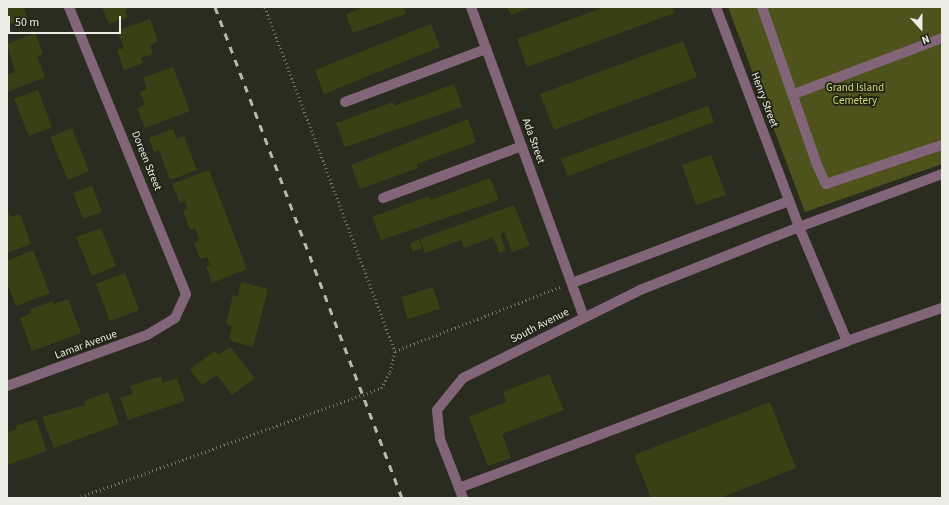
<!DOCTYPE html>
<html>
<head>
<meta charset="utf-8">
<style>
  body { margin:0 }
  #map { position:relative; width:949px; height:505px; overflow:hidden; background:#2a2c1f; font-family:"Source Sans 3",sans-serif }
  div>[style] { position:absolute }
  .green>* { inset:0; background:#4d531a }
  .building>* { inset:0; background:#3b4014 }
  .path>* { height:2.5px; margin-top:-1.25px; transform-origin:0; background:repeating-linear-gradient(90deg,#75776c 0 1px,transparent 0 4px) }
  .minor>* { height:10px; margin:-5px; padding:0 5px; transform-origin:5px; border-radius:5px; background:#826578 }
  .rail>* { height:3px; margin-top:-1.5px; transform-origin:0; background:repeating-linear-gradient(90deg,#b7b9af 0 7px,transparent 0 14px) }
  span { translate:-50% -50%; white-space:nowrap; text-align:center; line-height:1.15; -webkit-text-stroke:3.5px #212315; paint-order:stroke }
  .park-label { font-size:11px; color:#d1dd6e }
  .street-label { font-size:11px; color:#eceee5 }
  .frame { position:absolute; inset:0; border:8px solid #eceee5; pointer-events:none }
  .north { position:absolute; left:901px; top:8px; width:40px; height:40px; -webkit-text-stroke:3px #212315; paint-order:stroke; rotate:159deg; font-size:11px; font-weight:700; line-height:16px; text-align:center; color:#eceee5 }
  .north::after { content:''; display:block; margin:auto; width:14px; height:18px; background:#eceee5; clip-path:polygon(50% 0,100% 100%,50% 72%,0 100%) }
  .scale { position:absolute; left:8px; top:16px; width:113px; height:18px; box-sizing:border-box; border:2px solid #eceee5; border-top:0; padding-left:5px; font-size:12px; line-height:14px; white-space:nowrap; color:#eceee5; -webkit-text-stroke:3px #212315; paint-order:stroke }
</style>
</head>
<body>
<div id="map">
  <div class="green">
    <div style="clip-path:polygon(728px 7px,942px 7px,942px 164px,805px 212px)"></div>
  </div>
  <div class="building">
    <div style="clip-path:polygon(7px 7px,23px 7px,27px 17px,7px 25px)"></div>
    <div style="clip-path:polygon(102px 7px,132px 7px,125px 10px,128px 17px,109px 24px)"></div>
    <div style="clip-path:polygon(364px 7px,404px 7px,406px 14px,353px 33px,346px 14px)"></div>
    <div style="clip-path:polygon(507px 7px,531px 7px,511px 15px)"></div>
    <div style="clip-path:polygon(605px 7px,672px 7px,675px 13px,527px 67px,517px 39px)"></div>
    <div style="clip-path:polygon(150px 19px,158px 41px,150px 45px,153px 54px,141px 58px,143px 63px,124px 70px,117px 50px,124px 48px,117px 31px)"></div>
    <div style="clip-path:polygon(431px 24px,440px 47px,324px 94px,315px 70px)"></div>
    <div style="clip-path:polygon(35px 33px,43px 54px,37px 56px,45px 77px,7px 92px,7px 75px,15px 72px,7px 44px)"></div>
    <div style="clip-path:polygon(683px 41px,697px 77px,554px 130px,540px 94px)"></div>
    <div style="clip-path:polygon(173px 67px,190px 111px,145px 128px,137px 108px,145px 105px,140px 92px,147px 89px,143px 78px)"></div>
    <div style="clip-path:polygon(454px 84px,462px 107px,345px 147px,336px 123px,393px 102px,394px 106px)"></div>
    <div style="clip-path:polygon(38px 90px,52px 127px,29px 136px,14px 99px)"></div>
    <div style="clip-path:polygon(708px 106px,714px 122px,568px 176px,561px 159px)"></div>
    <div style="clip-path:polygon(468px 119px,476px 142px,417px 164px,418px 168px,360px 189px,351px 165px)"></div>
    <div style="clip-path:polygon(72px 128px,89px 171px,68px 180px,50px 137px)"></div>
    <div style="clip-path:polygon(173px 129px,177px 139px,184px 136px,197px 170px,170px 180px,159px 150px,154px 152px,149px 138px)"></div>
    <div style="clip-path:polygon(711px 155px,726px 195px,696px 205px,682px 165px)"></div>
    <div style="clip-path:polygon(209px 170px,247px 269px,212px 283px,206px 266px,210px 265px,207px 257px,200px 259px,194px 243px,200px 240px,195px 228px,190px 230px,183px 211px,188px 209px,185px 201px,180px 203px,172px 184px)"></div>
    <div style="clip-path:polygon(490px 178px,499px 200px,381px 240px,372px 217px,429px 196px,431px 200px)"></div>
    <div style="clip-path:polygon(92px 186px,102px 212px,83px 219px,73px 193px)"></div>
    <div style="clip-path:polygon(514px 205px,530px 246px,512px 252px,504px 232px,500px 234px,506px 251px,499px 253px,493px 237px,464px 248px,461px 240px,425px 253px,420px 239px)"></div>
    <div style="clip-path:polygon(7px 209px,10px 217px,20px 214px,31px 244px,7px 253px)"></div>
    <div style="clip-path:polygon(101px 228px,116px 266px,92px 276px,76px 237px)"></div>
    <div style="clip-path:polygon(419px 240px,422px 248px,413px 252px,410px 243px)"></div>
    <div style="clip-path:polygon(33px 250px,50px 293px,16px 306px,7px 283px,7px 261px)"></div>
    <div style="clip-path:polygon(125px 273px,139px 310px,110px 321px,96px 284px)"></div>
    <div style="clip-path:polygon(241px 282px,268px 289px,253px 347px,229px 340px,232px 326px,226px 324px,233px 295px,238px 296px)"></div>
    <div style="clip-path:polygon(433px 287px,440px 309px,408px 319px,401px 297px)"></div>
    <div style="clip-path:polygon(68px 299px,81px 333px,32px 351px,20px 318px,31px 313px,30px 309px,53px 301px,54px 304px)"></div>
    <div style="clip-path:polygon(230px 347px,255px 378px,232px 395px,217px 375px,202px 385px,190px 369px,215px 351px,218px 355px)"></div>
    <div style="clip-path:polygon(549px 374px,564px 410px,502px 434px,511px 458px,488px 466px,469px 417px,506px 402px,503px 392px)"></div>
    <div style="clip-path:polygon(161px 376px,163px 383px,177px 378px,185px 401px,128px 420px,120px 398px,133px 394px,130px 386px)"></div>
    <div style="clip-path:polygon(108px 392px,119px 424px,54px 448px,42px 417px,85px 405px,84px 401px)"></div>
    <div style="clip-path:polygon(770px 402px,796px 468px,720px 498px,651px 498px,634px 455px)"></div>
    <div style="clip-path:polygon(36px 419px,47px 451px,7px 465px,7px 433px,17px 429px,16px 426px)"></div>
  </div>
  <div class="path">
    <div style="left:265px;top:7px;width:368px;rotate:69.3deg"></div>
    <div style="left:77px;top:498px;width:323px;rotate:-19.9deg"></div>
    <div style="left:381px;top:388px;width:18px;rotate:-61deg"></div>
    <div style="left:390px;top:372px;width:22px;rotate:-77deg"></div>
    <div style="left:395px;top:351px;width:177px;rotate:-21.2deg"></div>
  </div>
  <div class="minor">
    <div style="left:471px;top:7px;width:330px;rotate:70deg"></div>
    <div style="left:716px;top:7px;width:235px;rotate:69.3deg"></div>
    <div style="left:799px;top:227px;width:124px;rotate:67.2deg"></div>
    <div style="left:762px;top:7px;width:167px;rotate:70.8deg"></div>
    <div style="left:817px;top:165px;width:21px;rotate:65deg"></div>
    <div style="left:826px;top:184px;width:122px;rotate:-18.6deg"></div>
    <div style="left:794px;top:94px;width:158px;rotate:-20.7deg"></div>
    <div style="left:345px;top:102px;width:151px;rotate:-20.6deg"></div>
    <div style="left:383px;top:198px;width:148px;rotate:-20.5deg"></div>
    <div style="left:572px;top:283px;width:232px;rotate:-20.7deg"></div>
    <div style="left:7px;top:386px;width:149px;rotate:-20deg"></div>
    <div style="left:147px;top:335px;width:33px;rotate:-31deg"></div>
    <div style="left:175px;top:318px;width:26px;rotate:-65deg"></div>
    <div style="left:186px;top:294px;width:310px;rotate:-112.2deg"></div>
    <div style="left:459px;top:488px;width:415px;rotate:-20.7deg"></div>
    <div style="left:847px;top:341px;width:101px;rotate:-19.2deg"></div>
    <div style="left:463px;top:498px;width:63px;rotate:-111.3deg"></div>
    <div style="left:440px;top:439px;width:29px;rotate:-96deg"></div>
    <div style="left:437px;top:410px;width:41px;rotate:-50.9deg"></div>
    <div style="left:463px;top:378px;width:198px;rotate:-26.4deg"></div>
    <div style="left:640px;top:290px;width:171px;rotate:-21.6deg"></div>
    <div style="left:799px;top:227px;width:153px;rotate:-20.3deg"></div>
  </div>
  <div class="rail">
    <div style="left:215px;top:7px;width:525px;rotate:69.15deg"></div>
  </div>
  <div class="park-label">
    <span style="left:855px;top:95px">Grand Island<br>Cemetery</span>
  </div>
  <div class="street-label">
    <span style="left:764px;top:100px;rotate:69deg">Henry Street</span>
    <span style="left:533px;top:141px;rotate:70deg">Ada Street</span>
    <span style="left:146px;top:161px;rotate:68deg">Doreen Street</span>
    <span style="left:540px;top:326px;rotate:-27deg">South Avenue</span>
    <span style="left:86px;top:345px;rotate:-20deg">Lamar Avenue</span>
  </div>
  <div class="frame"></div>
  <div class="north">N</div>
  <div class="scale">50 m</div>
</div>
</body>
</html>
